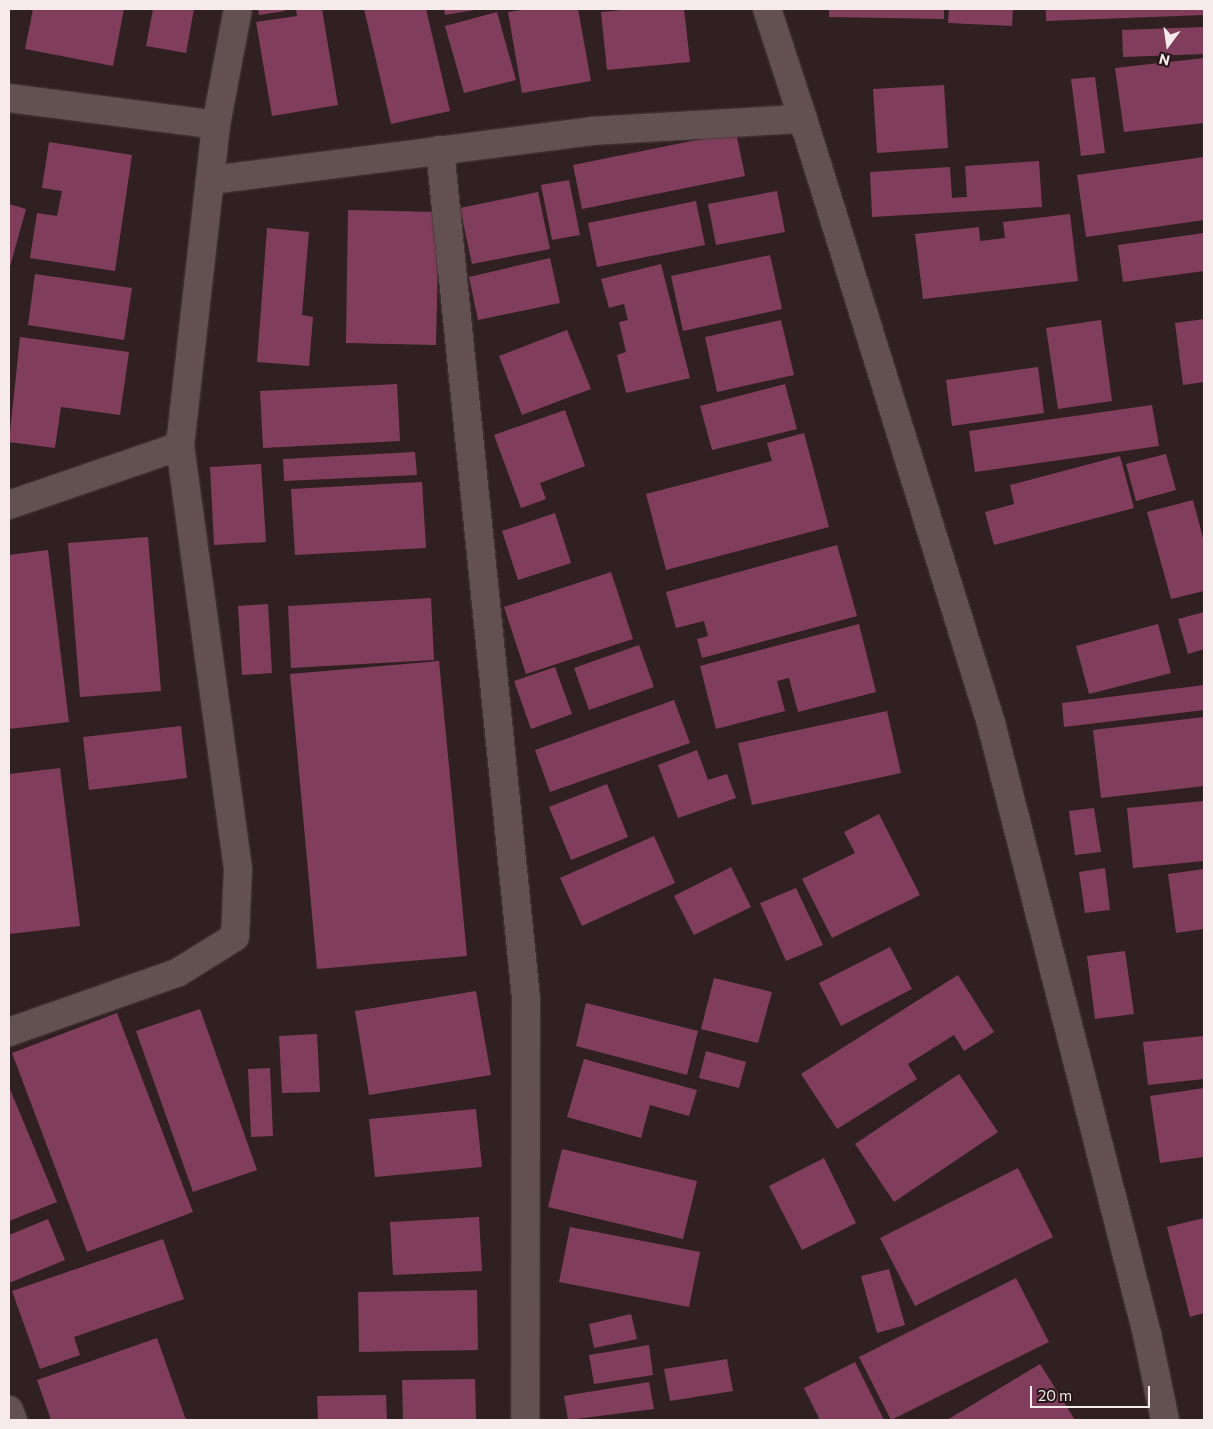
<!DOCTYPE html>
<html>
<head>
<meta charset="utf-8">
<style>
  body { margin:0 }
  #map { position:relative; width:1213px; height:1429px; overflow:hidden; background:#302021; font-family:Commissioner,sans-serif }
  div>[style] { position:absolute }
  .building>* { inset:0; background:#813e5c }
  .roads { filter:drop-shadow(0 0 1px #493b3c) drop-shadow(0 0 1px #493b3c) }
  .minor>* { height:28px; margin:-14px; padding:0 14px; transform-origin:14px; border-radius:14px; background:#635152 }
  span { translate:-50% -50%; white-space:nowrap; text-align:center; line-height:1.15; -webkit-text-stroke:4.5px #261718; paint-order:stroke }
  .frame { position:absolute; inset:0; border:10px solid #f6eaeb; pointer-events:none }
  .north { position:absolute; left:1143px; top:20px; width:50px; height:50px; -webkit-text-stroke:4px #261718; paint-order:stroke; rotate:194deg; font-size:14px; font-weight:700; line-height:20px; text-align:center; color:#f6eaeb }
  .north::after { content:''; display:block; margin:auto; width:18px; height:22px; background:#f6eaeb; clip-path:polygon(50% 0,100% 100%,50% 72%,0 100%) }
  .scale { position:absolute; left:1030px; top:1386px; width:120px; height:22px; box-sizing:border-box; border:2px solid #f6eaeb; border-top:0; padding-left:6px; font-size:15px; line-height:18px; white-space:nowrap; color:#f6eaeb; -webkit-text-stroke:4px #261718; paint-order:stroke }
</style>
</head>
<body>
<div id="map">
  <div class="building">
    <div style="clip-path:polygon(33px 9px,124px 9px,113px 66px,25px 49px)"></div>
    <div style="clip-path:polygon(153px 9px,194px 9px,186px 53px,146px 46px)"></div>
    <div style="clip-path:polygon(258px 9px,285px 9px,285px 11px,259px 15px)"></div>
    <div style="clip-path:polygon(296px 9px,322px 9px,338px 105px,272px 116px,256px 22px,297px 16px)"></div>
    <div style="clip-path:polygon(364px 9px,426px 9px,450px 111px,391px 124px)"></div>
    <div style="clip-path:polygon(444px 9px,474px 9px,474px 10px,445px 15px)"></div>
    <div style="clip-path:polygon(528px 9px,578px 9px,591px 81px,522px 93px,508px 12px)"></div>
    <div style="clip-path:polygon(634px 9px,684px 9px,690px 62px,607px 70px,601px 12px)"></div>
    <div style="clip-path:polygon(829px 9px,944px 9px,944px 19px,829px 17px)"></div>
    <div style="clip-path:polygon(949px 9px,1013px 9px,1012px 26px,948px 23px)"></div>
    <div style="clip-path:polygon(1046px 9px,1204px 9px,1204px 15px,1046px 21px)"></div>
    <div style="clip-path:polygon(497px 12px,516px 80px,464px 93px,445px 26px)"></div>
    <div style="clip-path:polygon(1204px 27px,1204px 54px,1123px 57px,1122px 30px)"></div>
    <div style="clip-path:polygon(1204px 58px,1204px 123px,1124px 132px,1115px 68px)"></div>
    <div style="clip-path:polygon(1095px 77px,1105px 153px,1081px 156px,1071px 79px)"></div>
    <div style="clip-path:polygon(944px 85px,948px 148px,877px 153px,873px 89px)"></div>
    <div style="clip-path:polygon(736px 132px,745px 176px,582px 209px,573px 165px)"></div>
    <div style="clip-path:polygon(49px 142px,132px 155px,115px 271px,30px 258px,37px 213px,57px 216px,62px 191px,42px 188px)"></div>
    <div style="clip-path:polygon(1204px 157px,1204px 220px,1086px 237px,1077px 175px)"></div>
    <div style="clip-path:polygon(1039px 161px,1042px 207px,872px 217px,870px 172px,950px 167px,952px 198px,967px 197px,965px 166px)"></div>
    <div style="clip-path:polygon(569px 180px,580px 235px,552px 240px,541px 185px)"></div>
    <div style="clip-path:polygon(777px 191px,785px 232px,716px 245px,708px 204px)"></div>
    <div style="clip-path:polygon(538px 192px,550px 249px,472px 264px,460px 208px)"></div>
    <div style="clip-path:polygon(696px 201px,705px 245px,597px 267px,588px 223px)"></div>
    <div style="clip-path:polygon(9px 204px,26px 209px,9px 270px)"></div>
    <div style="clip-path:polygon(348px 210px,439px 212px,436px 345px,346px 343px)"></div>
    <div style="clip-path:polygon(1070px 214px,1078px 281px,923px 299px,915px 234px,979px 227px,980px 241px,1005px 238px,1003px 222px)"></div>
    <div style="clip-path:polygon(267px 228px,309px 232px,302px 315px,313px 317px,309px 366px,257px 362px)"></div>
    <div style="clip-path:polygon(1204px 233px,1204px 271px,1123px 282px,1118px 245px)"></div>
    <div style="clip-path:polygon(770px 255px,782px 309px,683px 331px,671px 276px)"></div>
    <div style="clip-path:polygon(550px 258px,560px 303px,478px 320px,469px 277px)"></div>
    <div style="clip-path:polygon(661px 264px,690px 378px,626px 393px,617px 355px,626px 352px,619px 322px,628px 320px,624px 304px,609px 308px,601px 279px)"></div>
    <div style="clip-path:polygon(35px 274px,132px 288px,124px 340px,28px 325px)"></div>
    <div style="clip-path:polygon(1204px 319px,1204px 382px,1183px 385px,1175px 323px)"></div>
    <div style="clip-path:polygon(781px 320px,794px 375px,717px 392px,705px 337px)"></div>
    <div style="clip-path:polygon(1101px 320px,1112px 401px,1058px 409px,1046px 328px)"></div>
    <div style="clip-path:polygon(567px 330px,591px 389px,522px 415px,499px 356px)"></div>
    <div style="clip-path:polygon(20px 337px,129px 352px,120px 415px,61px 407px,55px 448px,9px 442px)"></div>
    <div style="clip-path:polygon(1038px 367px,1044px 413px,952px 426px,946px 380px)"></div>
    <div style="clip-path:polygon(397px 384px,400px 441px,263px 448px,260px 391px)"></div>
    <div style="clip-path:polygon(785px 384px,797px 429px,712px 450px,700px 406px)"></div>
    <div style="clip-path:polygon(1152px 405px,1159px 446px,975px 472px,969px 431px)"></div>
    <div style="clip-path:polygon(565px 410px,585px 466px,540px 483px,546px 499px,521px 508px,494px 435px)"></div>
    <div style="clip-path:polygon(804px 433px,829px 527px,666px 570px,646px 494px,772px 461px,767px 443px)"></div>
    <div style="clip-path:polygon(415px 452px,417px 475px,284px 481px,283px 459px)"></div>
    <div style="clip-path:polygon(1166px 454px,1176px 490px,1136px 501px,1126px 464px)"></div>
    <div style="clip-path:polygon(1120px 456px,1134px 508px,994px 545px,985px 512px,1014px 504px,1010px 485px)"></div>
    <div style="clip-path:polygon(261px 464px,266px 542px,214px 545px,210px 467px)"></div>
    <div style="clip-path:polygon(422px 482px,426px 548px,295px 555px,291px 489px)"></div>
    <div style="clip-path:polygon(1193px 500px,1204px 542px,1204px 591px,1171px 599px,1147px 512px)"></div>
    <div style="clip-path:polygon(555px 513px,571px 563px,518px 580px,502px 531px)"></div>
    <div style="clip-path:polygon(148px 537px,161px 691px,80px 697px,68px 543px)"></div>
    <div style="clip-path:polygon(837px 545px,857px 616px,702px 658px,697px 639px,708px 636px,704px 621px,676px 628px,666px 592px)"></div>
    <div style="clip-path:polygon(48px 550px,69px 722px,9px 729px,9px 555px)"></div>
    <div style="clip-path:polygon(611px 572px,633px 639px,526px 674px,504px 607px)"></div>
    <div style="clip-path:polygon(431px 598px,434px 660px,291px 668px,288px 606px)"></div>
    <div style="clip-path:polygon(268px 604px,272px 673px,242px 675px,238px 606px)"></div>
    <div style="clip-path:polygon(1204px 612px,1204px 649px,1188px 654px,1178px 619px)"></div>
    <div style="clip-path:polygon(859px 624px,876px 692px,798px 712px,789px 678px,777px 681px,785px 711px,716px 729px,700px 666px)"></div>
    <div style="clip-path:polygon(1158px 624px,1171px 673px,1089px 694px,1076px 646px)"></div>
    <div style="clip-path:polygon(639px 645px,654px 687px,589px 710px,574px 668px)"></div>
    <div style="clip-path:polygon(439px 661px,467px 956px,317px 969px,290px 674px)"></div>
    <div style="clip-path:polygon(555px 667px,572px 714px,531px 729px,514px 681px)"></div>
    <div style="clip-path:polygon(1204px 685px,1204px 710px,1064px 727px,1062px 703px)"></div>
    <div style="clip-path:polygon(674px 700px,690px 743px,550px 792px,535px 750px)"></div>
    <div style="clip-path:polygon(887px 711px,901px 773px,752px 805px,738px 743px)"></div>
    <div style="clip-path:polygon(1204px 717px,1204px 786px,1101px 798px,1093px 730px)"></div>
    <div style="clip-path:polygon(181px 726px,187px 778px,89px 790px,83px 737px)"></div>
    <div style="clip-path:polygon(697px 750px,708px 780px,727px 774px,736px 798px,678px 818px,658px 765px)"></div>
    <div style="clip-path:polygon(60px 768px,80px 926px,9px 934px,9px 774px)"></div>
    <div style="clip-path:polygon(607px 784px,628px 837px,571px 860px,549px 807px)"></div>
    <div style="clip-path:polygon(1204px 801px,1204px 861px,1133px 868px,1127px 808px)"></div>
    <div style="clip-path:polygon(1094px 808px,1101px 852px,1075px 855px,1069px 811px)"></div>
    <div style="clip-path:polygon(879px 814px,920px 895px,832px 938px,802px 879px,855px 853px,844px 832px)"></div>
    <div style="clip-path:polygon(654px 836px,675px 883px,582px 926px,560px 878px)"></div>
    <div style="clip-path:polygon(731px 867px,751px 907px,694px 935px,674px 896px)"></div>
    <div style="clip-path:polygon(1105px 868px,1110px 910px,1085px 913px,1079px 872px)"></div>
    <div style="clip-path:polygon(1204px 869px,1204px 929px,1176px 933px,1168px 874px)"></div>
    <div style="clip-path:polygon(796px 888px,823px 945px,786px 961px,760px 903px)"></div>
    <div style="clip-path:polygon(890px 947px,912px 989px,841px 1026px,819px 983px)"></div>
    <div style="clip-path:polygon(1125px 951px,1134px 1014px,1095px 1019px,1087px 956px)"></div>
    <div style="clip-path:polygon(958px 975px,994px 1032px,964px 1051px,954px 1035px,908px 1064px,917px 1079px,837px 1129px,801px 1074px)"></div>
    <div style="clip-path:polygon(714px 978px,772px 992px,758px 1043px,701px 1029px)"></div>
    <div style="clip-path:polygon(476px 991px,491px 1075px,369px 1095px,355px 1011px)"></div>
    <div style="clip-path:polygon(586px 1003px,698px 1031px,687px 1075px,576px 1046px)"></div>
    <div style="clip-path:polygon(200px 1009px,257px 1170px,193px 1192px,136px 1031px)"></div>
    <div style="clip-path:polygon(117px 1013px,193px 1212px,87px 1252px,12px 1053px)"></div>
    <div style="clip-path:polygon(317px 1034px,320px 1092px,282px 1093px,279px 1036px)"></div>
    <div style="clip-path:polygon(1204px 1036px,1204px 1079px,1148px 1085px,1143px 1042px)"></div>
    <div style="clip-path:polygon(706px 1051px,746px 1062px,739px 1088px,699px 1078px)"></div>
    <div style="clip-path:polygon(584px 1059px,697px 1090px,689px 1116px,650px 1105px,641px 1138px,567px 1117px)"></div>
    <div style="clip-path:polygon(270px 1068px,273px 1136px,251px 1137px,248px 1069px)"></div>
    <div style="clip-path:polygon(959px 1074px,998px 1132px,894px 1202px,855px 1144px)"></div>
    <div style="clip-path:polygon(9px 1087px,57px 1202px,9px 1221px)"></div>
    <div style="clip-path:polygon(1204px 1088px,1204px 1157px,1160px 1163px,1150px 1096px)"></div>
    <div style="clip-path:polygon(476px 1109px,482px 1167px,375px 1177px,369px 1119px)"></div>
    <div style="clip-path:polygon(562px 1149px,697px 1181px,683px 1239px,548px 1207px)"></div>
    <div style="clip-path:polygon(824px 1158px,856px 1223px,802px 1250px,769px 1186px)"></div>
    <div style="clip-path:polygon(1018px 1168px,1053px 1237px,915px 1306px,880px 1238px)"></div>
    <div style="clip-path:polygon(479px 1217px,482px 1271px,393px 1275px,390px 1222px)"></div>
    <div style="clip-path:polygon(1204px 1218px,1204px 1313px,1190px 1317px,1167px 1227px)"></div>
    <div style="clip-path:polygon(48px 1219px,65px 1260px,9px 1283px,9px 1235px)"></div>
    <div style="clip-path:polygon(570px 1227px,700px 1252px,689px 1307px,559px 1282px)"></div>
    <div style="clip-path:polygon(163px 1239px,184px 1299px,74px 1337px,80px 1355px,40px 1369px,12px 1291px)"></div>
    <div style="clip-path:polygon(889px 1269px,905px 1325px,877px 1333px,861px 1276px)"></div>
    <div style="clip-path:polygon(1016px 1278px,1049px 1342px,891px 1420px,859px 1357px)"></div>
    <div style="clip-path:polygon(477px 1290px,478px 1350px,359px 1352px,358px 1292px)"></div>
    <div style="clip-path:polygon(631px 1314px,637px 1339px,594px 1348px,589px 1324px)"></div>
    <div style="clip-path:polygon(157px 1338px,186px 1420px,51px 1420px,37px 1380px)"></div>
    <div style="clip-path:polygon(649px 1345px,653px 1375px,594px 1384px,589px 1355px)"></div>
    <div style="clip-path:polygon(727px 1359px,733px 1391px,670px 1401px,664px 1369px)"></div>
    <div style="clip-path:polygon(855px 1362px,884px 1420px,820px 1420px,804px 1388px)"></div>
    <div style="clip-path:polygon(1040px 1364px,1075px 1420px,947px 1420px)"></div>
    <div style="clip-path:polygon(475px 1379px,476px 1420px,403px 1420px,402px 1380px)"></div>
    <div style="clip-path:polygon(649px 1382px,654px 1409px,568px 1420px,564px 1396px)"></div>
    <div style="clip-path:polygon(386px 1395px,387px 1420px,318px 1420px,317px 1396px)"></div>
  </div>
  <div class="roads">
    <div class="minor">
      <div style="left:9px;top:98px;width:209px;rotate:7.4deg"></div>
      <div style="left:803px;top:119px;width:633px;rotate:72.71deg"></div>
      <div style="left:991px;top:723px;width:631px;rotate:75.68deg"></div>
      <div style="left:1147px;top:1334px;width:88px;rotate:78.2deg"></div>
      <div style="left:440px;top:150px;width:852px;rotate:84.21deg"></div>
      <div style="left:526px;top:998px;width:422px;rotate:90.1deg"></div>
      <div style="left:211px;top:180px;width:384px;rotate:-7.3deg"></div>
      <div style="left:592px;top:131px;width:211px;rotate:-3.3deg"></div>
      <div style="left:803px;top:119px;width:116px;rotate:-108.1deg"></div>
      <div style="left:9px;top:505px;width:181px;rotate:-19deg"></div>
      <div style="left:9px;top:1032px;width:178px;rotate:-19.4deg"></div>
      <div style="left:177px;top:973px;width:68px;rotate:-31.8deg"></div>
      <div style="left:235px;top:937px;width:68px;rotate:-87.5deg"></div>
      <div style="left:238px;top:869px;width:427px;rotate:-97.8deg"></div>
      <div style="left:180px;top:446px;width:323px;rotate:-83.6deg"></div>
      <div style="left:216px;top:125px;width:118px;rotate:-79.3deg"></div>
      <div style="left:9px;top:1410px;width:11px;rotate:68deg"></div>
    </div>
  </div>
  <div class="frame"></div>
  <div class="north">N</div>
  <div class="scale">20 m</div>
</div>
</body>
</html>
